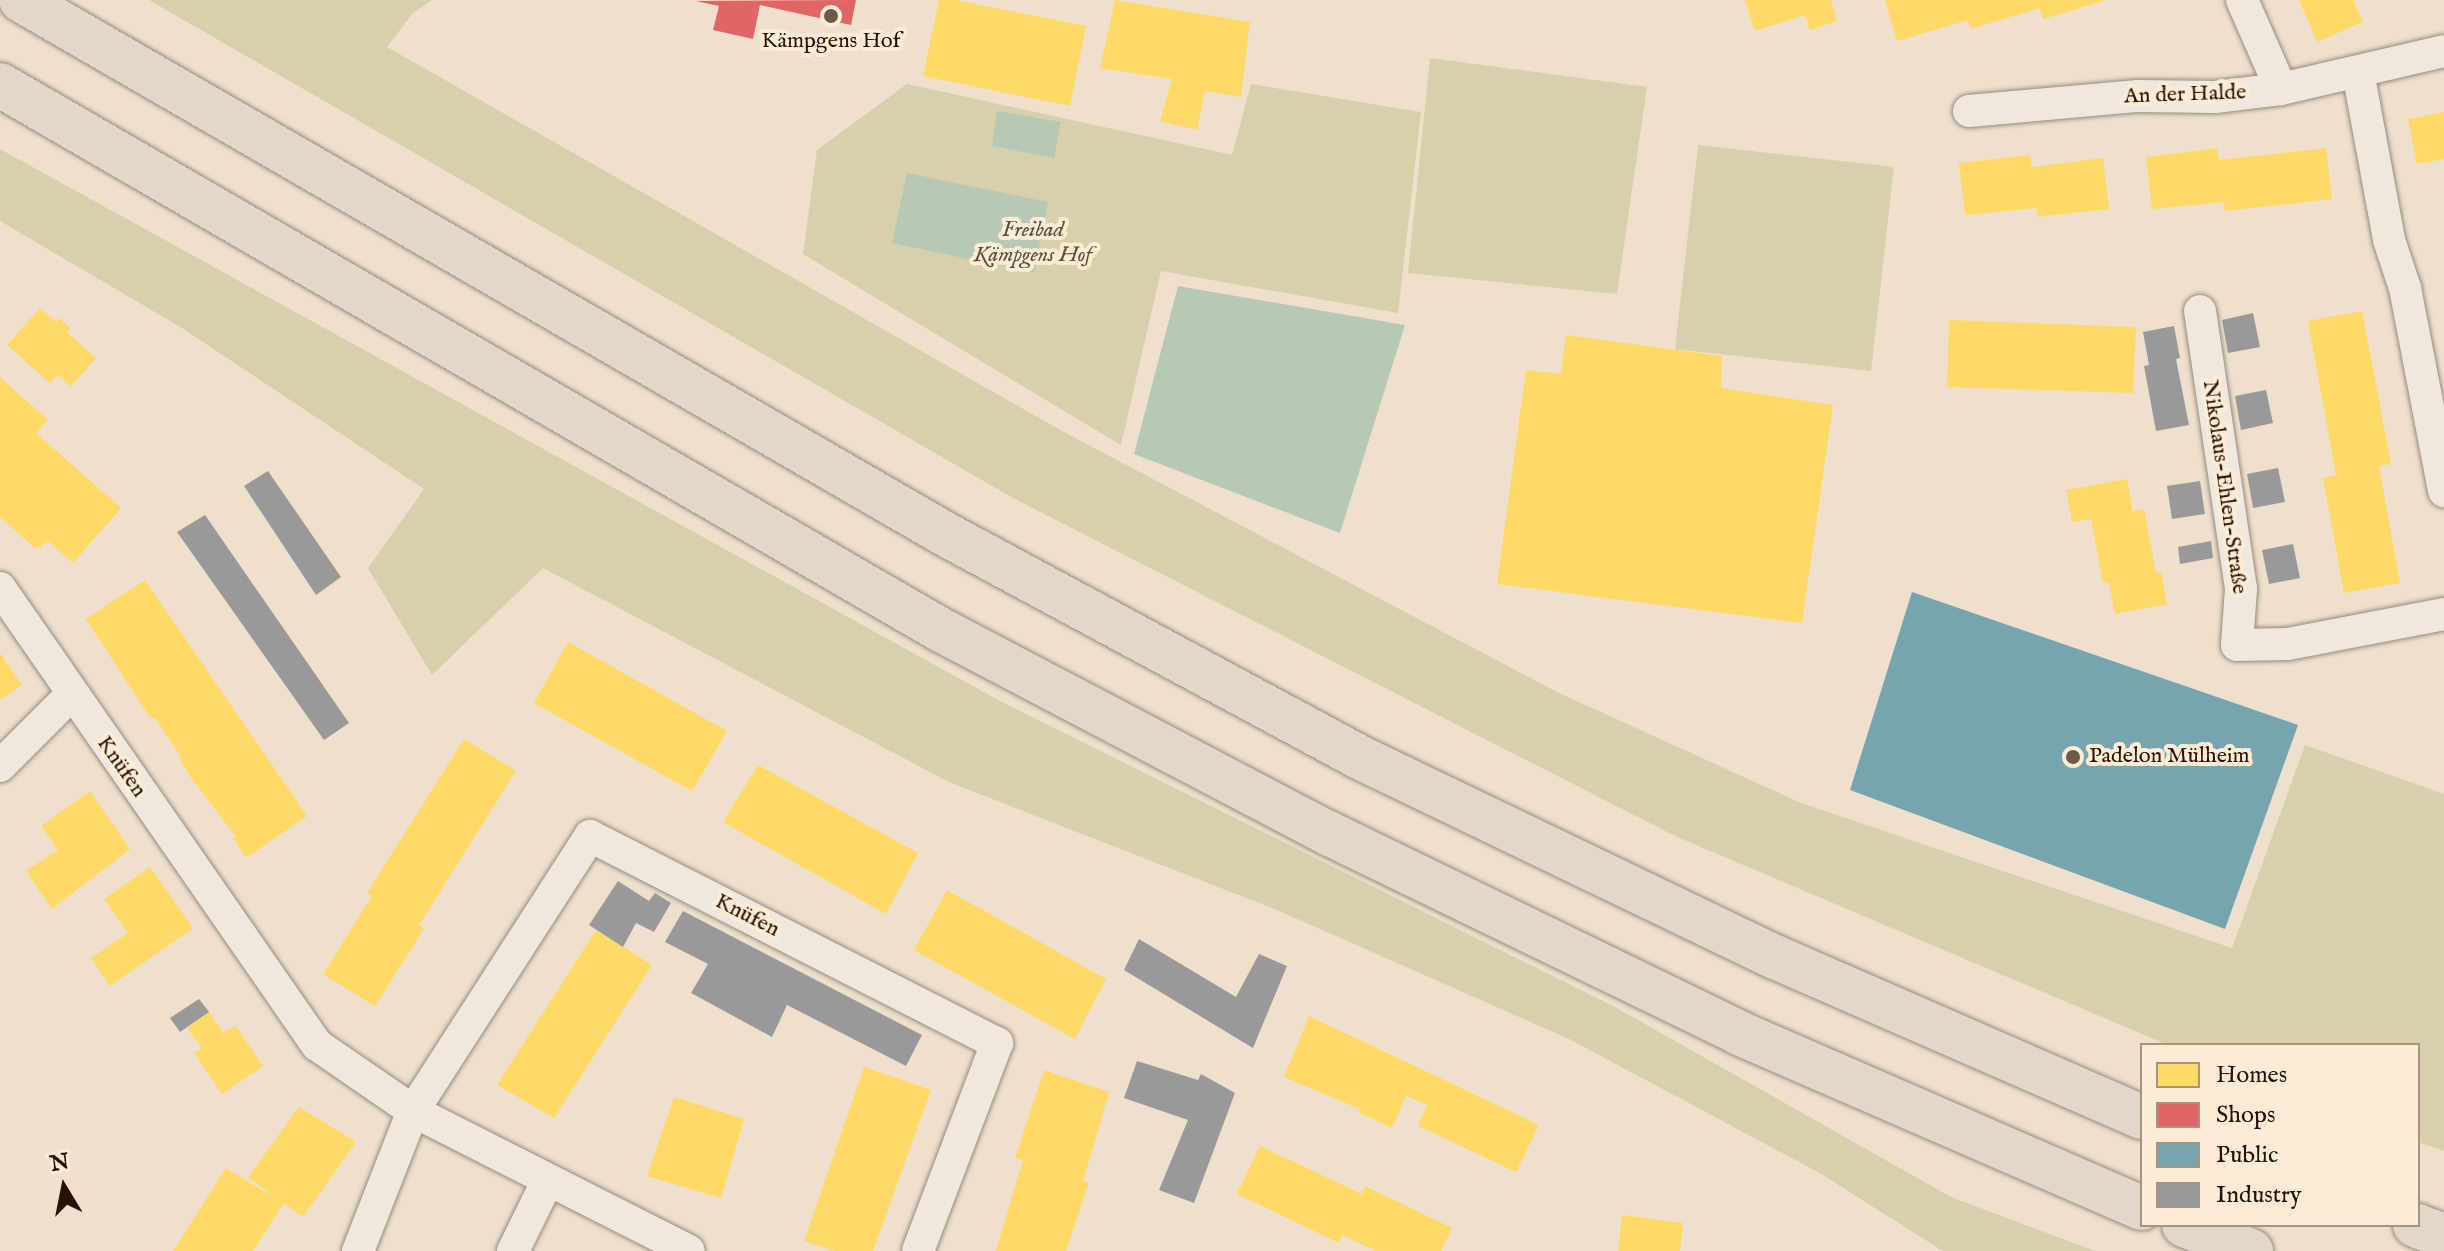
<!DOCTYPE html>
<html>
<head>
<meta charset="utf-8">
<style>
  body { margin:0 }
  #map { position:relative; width:2444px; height:1251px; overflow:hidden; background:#eee0cc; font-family:"IM FELL English",serif }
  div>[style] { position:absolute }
  .green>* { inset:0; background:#d7d0aa }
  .water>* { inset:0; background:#b7c9b6 }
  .homes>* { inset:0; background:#ffd966 }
  .shops>* { inset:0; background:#e06666 }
  .public>* { inset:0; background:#76a5af }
  .industry>* { inset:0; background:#999 }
  .roads { filter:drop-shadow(0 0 2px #968b7e) drop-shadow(0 0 2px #968b7e) }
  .street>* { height:32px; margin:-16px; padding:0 16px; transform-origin:16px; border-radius:16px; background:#efe8df }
  .highway>* { height:44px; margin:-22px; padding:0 22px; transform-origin:22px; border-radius:22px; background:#e2d8c9 }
  .dots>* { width:22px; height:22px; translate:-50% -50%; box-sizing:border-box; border:4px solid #fcecd5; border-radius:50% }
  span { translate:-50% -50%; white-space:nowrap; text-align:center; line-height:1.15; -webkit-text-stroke:8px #fcecd5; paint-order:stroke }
  .poi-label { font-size:22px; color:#281100 }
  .left { translate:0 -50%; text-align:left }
  .street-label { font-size:22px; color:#281100 }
  .park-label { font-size:22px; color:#5f4f32; font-style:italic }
  .legend { position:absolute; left:2140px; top:1043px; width:280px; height:184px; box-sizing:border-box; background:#fcecd5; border:2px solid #a79480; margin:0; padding:10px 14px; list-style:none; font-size:24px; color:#281100 }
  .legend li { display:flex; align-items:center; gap:16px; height:40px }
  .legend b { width:40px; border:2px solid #a79480 }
  .north { position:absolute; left:24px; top:1147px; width:80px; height:80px; -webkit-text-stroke:6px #fcecd5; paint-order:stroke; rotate:350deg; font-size:22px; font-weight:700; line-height:32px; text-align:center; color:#281100 }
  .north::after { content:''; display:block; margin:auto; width:28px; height:36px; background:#281100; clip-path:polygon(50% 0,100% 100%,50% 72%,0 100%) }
</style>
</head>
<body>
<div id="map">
  <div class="green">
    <div style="clip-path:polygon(149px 0,432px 0,413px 13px,387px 47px,1062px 431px,1557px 692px,1801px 803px,2232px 948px,2305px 745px,2444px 794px,2444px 1151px,2418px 1142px,2418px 1045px,2168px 1045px,1675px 836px,1013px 498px)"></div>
    <div style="clip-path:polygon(1430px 58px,1647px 87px,1617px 294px,1408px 273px)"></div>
    <div style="clip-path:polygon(907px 84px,1232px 155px,1251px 84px,1421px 112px,1398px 313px,1161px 271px,1121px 445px,803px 254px,817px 150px)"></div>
    <div style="clip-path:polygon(1698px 145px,1894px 167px,1871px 371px,1675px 349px)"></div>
    <div style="clip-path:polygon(0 149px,1000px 701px,1613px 1006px,1951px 1197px,2095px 1251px,1943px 1251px,1818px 1172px,1569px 1039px,1277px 910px,949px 782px,543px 568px,432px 675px,368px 568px,424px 489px,182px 328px,0 221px)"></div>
  </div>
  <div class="water">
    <div style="clip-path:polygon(997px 111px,1061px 122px,1054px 158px,992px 146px)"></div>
    <div style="clip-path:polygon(907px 173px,1048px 202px,1034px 273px,892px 243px)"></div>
    <div style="clip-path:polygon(1178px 286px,1405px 325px,1340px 533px,1134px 454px)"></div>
  </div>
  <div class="homes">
    <div style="clip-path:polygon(939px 0,955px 0,1086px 26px,1070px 106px,923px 76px)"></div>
    <div style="clip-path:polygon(1115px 0,1250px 22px,1241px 97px,1205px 91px,1197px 130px,1160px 121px,1172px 79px,1100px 68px)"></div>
    <div style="clip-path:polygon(1745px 0,1831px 0,1837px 21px,1810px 30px,1805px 15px,1755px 31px)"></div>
    <div style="clip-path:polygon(1885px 0,2103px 0,2103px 1px,2043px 19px,2040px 8px,1970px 29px,1968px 20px,1897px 41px)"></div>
    <div style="clip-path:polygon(2299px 0,2353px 0,2363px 22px,2317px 42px)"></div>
    <div style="clip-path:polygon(2444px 112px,2444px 159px,2417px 164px,2408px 119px)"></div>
    <div style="clip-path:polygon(2217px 148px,2219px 160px,2326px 148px,2332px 199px,2225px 211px,2224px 202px,2152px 209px,2146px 157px)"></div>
    <div style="clip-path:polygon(2030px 155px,2032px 167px,2103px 158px,2109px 209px,2037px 217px,2037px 208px,1965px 215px,1959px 163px)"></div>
    <div style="clip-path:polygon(40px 308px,56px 322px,59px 318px,70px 328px,67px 332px,96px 358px,71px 386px,57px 375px,50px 383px,7px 345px)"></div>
    <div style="clip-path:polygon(2362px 311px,2391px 464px,2379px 466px,2400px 583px,2344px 593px,2323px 478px,2336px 475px,2308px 321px)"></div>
    <div style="clip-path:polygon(1949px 320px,2136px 327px,2133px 393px,1947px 387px)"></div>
    <div style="clip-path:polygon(1566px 335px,1722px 356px,1721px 388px,1833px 405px,1802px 623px,1497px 584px,1526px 370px,1561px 374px)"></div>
    <div style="clip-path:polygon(0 377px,48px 420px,36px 433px,121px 508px,73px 563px,47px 540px,41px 547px,34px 547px,0 517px)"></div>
    <div style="clip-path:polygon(2127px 479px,2133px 511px,2144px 509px,2156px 573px,2161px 572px,2167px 604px,2115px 614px,2109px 582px,2103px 583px,2091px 519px,2072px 522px,2066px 490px)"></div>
    <div style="clip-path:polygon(145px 580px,307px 816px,249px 856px,246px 857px,233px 838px,236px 837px,192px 779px,179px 759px,182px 758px,154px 717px,151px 719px,86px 619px)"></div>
    <div style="clip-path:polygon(568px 642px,727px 731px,692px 791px,534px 703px)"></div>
    <div style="clip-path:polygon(0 653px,22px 685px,0 700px)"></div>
    <div style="clip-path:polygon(464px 739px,516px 771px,419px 925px,424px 929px,375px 1006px,323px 974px,372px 896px,367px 893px)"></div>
    <div style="clip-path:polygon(758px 765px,918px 853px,886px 914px,723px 822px)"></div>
    <div style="clip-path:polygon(90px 791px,130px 849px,52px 909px,26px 871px,58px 850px,41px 826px)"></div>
    <div style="clip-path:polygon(150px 867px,193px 928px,110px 986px,91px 958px,128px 933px,104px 899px)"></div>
    <div style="clip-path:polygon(947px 890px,1106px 979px,1075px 1039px,914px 950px)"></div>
    <div style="clip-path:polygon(596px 930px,652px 965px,554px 1118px,497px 1085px)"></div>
    <div style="clip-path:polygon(209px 1012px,223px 1032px,236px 1026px,263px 1066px,222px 1094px,194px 1053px,202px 1048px,187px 1028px)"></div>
    <div style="clip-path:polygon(1309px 1016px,1539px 1125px,1516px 1172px,1418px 1126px,1427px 1105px,1406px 1096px,1392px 1128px,1358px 1112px,1360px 1109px,1284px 1077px)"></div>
    <div style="clip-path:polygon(864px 1067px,931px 1090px,873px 1251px,834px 1251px,804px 1241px)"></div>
    <div style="clip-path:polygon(1044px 1070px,1109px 1092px,1083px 1181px,1089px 1182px,1066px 1251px,996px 1251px,1023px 1160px,1015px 1158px)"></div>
    <div style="clip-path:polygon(674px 1097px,744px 1119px,721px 1198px,647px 1176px)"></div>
    <div style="clip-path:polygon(299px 1107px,356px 1142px,303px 1217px,284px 1203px,253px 1251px,173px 1251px,226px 1168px,278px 1200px,248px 1177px)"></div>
    <div style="clip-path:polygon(1260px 1146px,1362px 1194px,1365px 1186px,1452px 1228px,1441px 1251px,1376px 1251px,1342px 1235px,1339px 1243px,1237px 1194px)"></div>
    <div style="clip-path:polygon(1622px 1215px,1683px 1223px,1680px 1251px,1618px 1251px)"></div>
  </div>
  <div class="shops">
    <div style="clip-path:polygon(856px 0,851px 25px,760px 5px,753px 39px,713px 30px,719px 6px,696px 1px)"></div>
  </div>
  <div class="public">
    <div style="clip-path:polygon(1912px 592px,2298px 725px,2225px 929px,1850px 790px)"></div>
  </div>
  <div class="industry">
    <div style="clip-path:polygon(2253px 313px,2260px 347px,2228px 353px,2222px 320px)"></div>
    <div style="clip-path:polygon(2174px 326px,2180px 358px,2176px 359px,2189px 425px,2156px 431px,2144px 366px,2149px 365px,2143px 332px)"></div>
    <div style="clip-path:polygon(2266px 390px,2273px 423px,2241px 430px,2235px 396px)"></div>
    <div style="clip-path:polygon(2278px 468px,2285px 502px,2253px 508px,2247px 474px)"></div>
    <div style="clip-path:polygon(268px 471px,341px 577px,316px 595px,244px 486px)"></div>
    <div style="clip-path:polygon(2200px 481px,2205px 514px,2172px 519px,2167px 486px)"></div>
    <div style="clip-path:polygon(205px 515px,349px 723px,324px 740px,177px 532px)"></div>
    <div style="clip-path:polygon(2211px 541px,2213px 558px,2180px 564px,2178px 547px)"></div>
    <div style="clip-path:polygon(2293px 544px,2300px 578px,2269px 584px,2262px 550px)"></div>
    <div style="clip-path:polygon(618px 881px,649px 901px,655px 893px,671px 903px,654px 932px,636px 923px,623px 947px,589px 925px)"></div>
    <div style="clip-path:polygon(683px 911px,922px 1035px,906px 1066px,787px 1005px,772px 1037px,691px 993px,708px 964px,665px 942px)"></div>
    <div style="clip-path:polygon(1139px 939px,1236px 997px,1259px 954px,1287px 966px,1253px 1048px,1124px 970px)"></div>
    <div style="clip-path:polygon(199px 999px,209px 1012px,180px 1032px,170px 1018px)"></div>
    <div style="clip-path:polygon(1137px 1061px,1198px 1080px,1201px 1074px,1235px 1093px,1194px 1203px,1159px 1190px,1188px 1120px,1124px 1098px)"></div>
  </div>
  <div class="roads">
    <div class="street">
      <div style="left:2242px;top:0;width:97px;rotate:66.3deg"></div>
      <div style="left:2358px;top:72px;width:171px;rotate:79.5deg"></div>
      <div style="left:2389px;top:240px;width:51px;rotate:71.6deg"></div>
      <div style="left:2405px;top:288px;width:207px;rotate:79.1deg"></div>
      <div style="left:1969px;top:111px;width:170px;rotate:-5.1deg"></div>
      <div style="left:2138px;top:96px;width:77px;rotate:0.7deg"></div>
      <div style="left:2215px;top:97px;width:66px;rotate:-6.9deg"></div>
      <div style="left:2281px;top:89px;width:167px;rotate:-13.1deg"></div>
      <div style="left:2200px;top:311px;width:281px;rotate:81.6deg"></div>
      <div style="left:2241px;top:589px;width:56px;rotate:94.1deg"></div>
      <div style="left:2237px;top:645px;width:51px;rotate:-1.1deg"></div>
      <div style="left:2288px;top:644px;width:159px;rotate:-10.9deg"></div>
      <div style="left:0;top:588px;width:556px;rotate:55.25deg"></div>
      <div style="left:317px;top:1045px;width:116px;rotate:34.5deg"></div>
      <div style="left:413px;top:1111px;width:309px;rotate:26.9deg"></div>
      <div style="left:0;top:766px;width:100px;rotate:-45deg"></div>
      <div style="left:358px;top:1251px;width:150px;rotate:-68.6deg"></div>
      <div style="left:413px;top:1111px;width:327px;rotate:-57.2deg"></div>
      <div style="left:590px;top:836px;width:457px;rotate:27deg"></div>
      <div style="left:997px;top:1043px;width:222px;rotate:110.8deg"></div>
      <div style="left:513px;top:1251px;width:79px;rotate:-63.8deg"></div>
    </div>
    <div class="highway">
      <div style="left:21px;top:0;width:1067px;rotate:30.02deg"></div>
      <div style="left:945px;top:534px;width:470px;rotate:28.3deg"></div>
      <div style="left:1359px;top:757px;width:462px;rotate:25.7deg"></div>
      <div style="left:1775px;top:957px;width:400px;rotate:23.6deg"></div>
      <div style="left:0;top:85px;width:1087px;rotate:30.08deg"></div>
      <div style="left:941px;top:630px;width:437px;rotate:27.7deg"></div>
      <div style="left:1328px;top:833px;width:457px;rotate:25.9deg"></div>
      <div style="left:1739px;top:1033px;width:439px;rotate:23.5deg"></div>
      <div style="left:2184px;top:1225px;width:72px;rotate:21.2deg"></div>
      <div style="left:2415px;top:1225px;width:31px;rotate:21deg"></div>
    </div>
  </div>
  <div class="dots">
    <div style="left:831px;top:16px;background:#6d5947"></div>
    <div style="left:2073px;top:757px;background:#6d5947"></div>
  </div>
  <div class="poi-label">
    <span style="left:831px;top:42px">Kämpgens Hof</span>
    <span class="left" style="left:2089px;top:757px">Padelon Mülheim</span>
  </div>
  <div class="street-label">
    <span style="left:2185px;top:95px;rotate:-2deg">An der Halde</span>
    <span style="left:2224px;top:487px;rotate:82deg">Nikolaus-Ehlen-Straße</span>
    <span style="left:121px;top:767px;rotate:55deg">Knüfen</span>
    <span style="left:747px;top:916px;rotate:27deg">Knüfen</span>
  </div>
  <div class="park-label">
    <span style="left:1033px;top:243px">Freibad<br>Kämpgens Hof</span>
  </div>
  <ul class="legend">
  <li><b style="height:22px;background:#ffd966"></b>Homes</li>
  <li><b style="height:22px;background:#e06666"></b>Shops</li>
  <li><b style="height:22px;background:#76a5af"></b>Public</li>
  <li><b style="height:22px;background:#999"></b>Industry</li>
  </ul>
  <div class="north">N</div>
</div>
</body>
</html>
